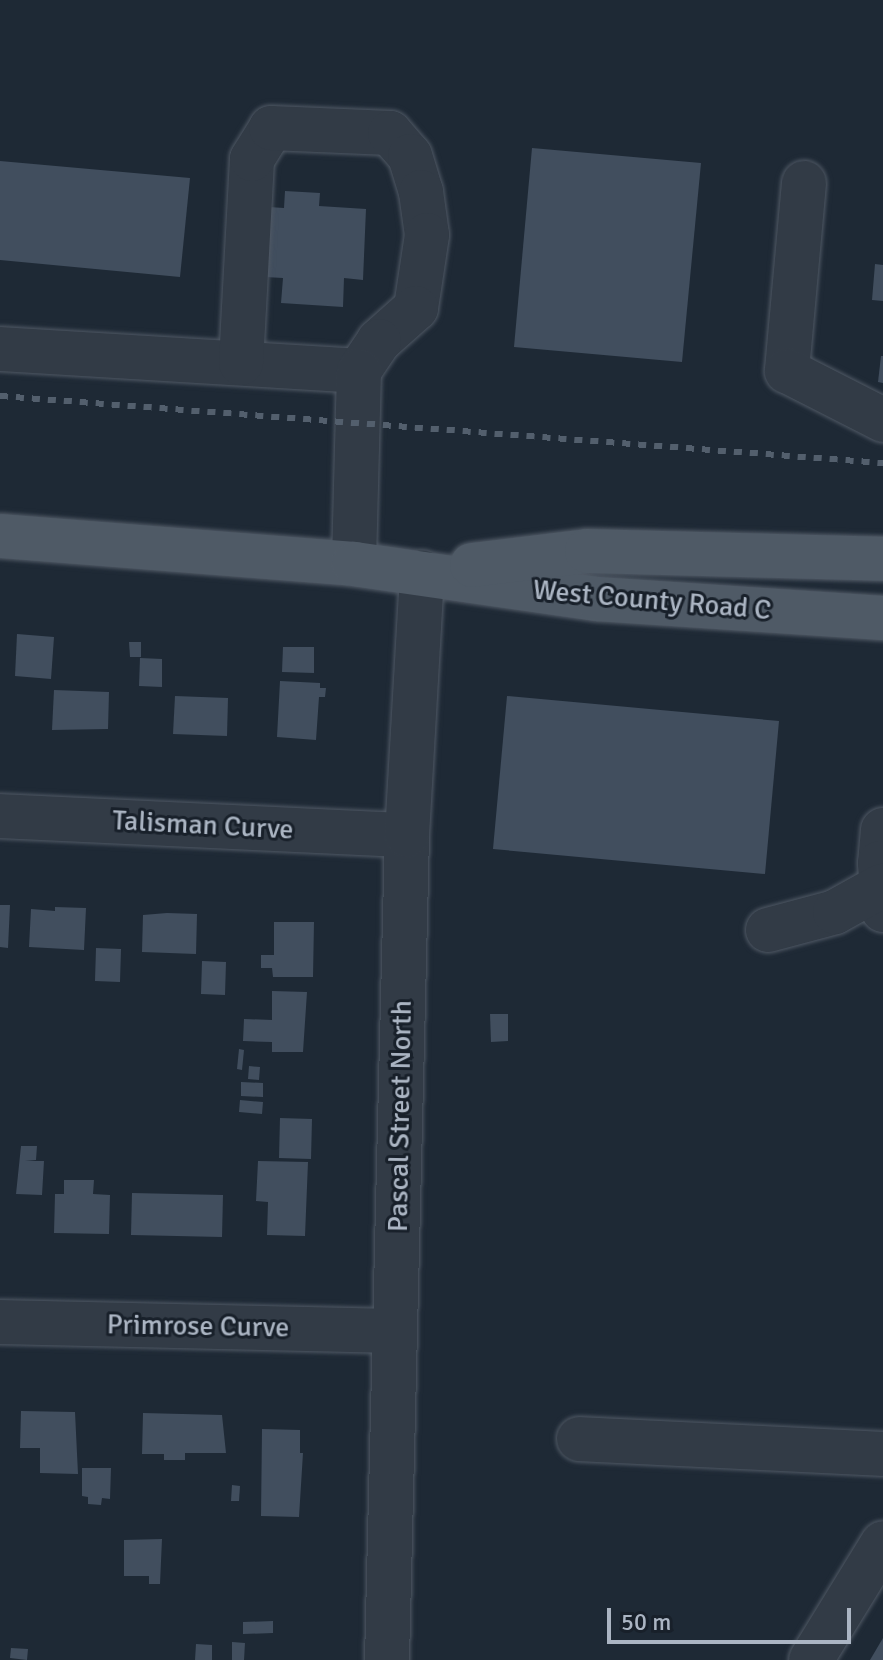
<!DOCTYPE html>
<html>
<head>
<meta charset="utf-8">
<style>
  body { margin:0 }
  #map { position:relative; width:883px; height:1660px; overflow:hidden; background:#1e2935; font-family:Signika,sans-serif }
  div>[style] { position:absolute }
  .building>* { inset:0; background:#414e5e }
  .roads { filter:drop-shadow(0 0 2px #4f5864) drop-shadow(0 0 2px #4f5864) }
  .minor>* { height:44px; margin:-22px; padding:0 22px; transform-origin:22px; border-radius:22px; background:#323b46 }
  .major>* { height:44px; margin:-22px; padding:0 22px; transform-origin:22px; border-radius:22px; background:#4f5a66 }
  .rail>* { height:6px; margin-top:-3px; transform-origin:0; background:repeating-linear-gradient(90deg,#535f6d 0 8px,transparent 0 16px) }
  span { translate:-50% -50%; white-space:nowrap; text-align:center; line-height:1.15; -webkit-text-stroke:6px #18202a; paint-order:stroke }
  .street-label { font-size:28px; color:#abb5c3 }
  .scale { position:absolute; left:607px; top:1608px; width:244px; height:36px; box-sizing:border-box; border:4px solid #abb5c3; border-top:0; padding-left:10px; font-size:24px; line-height:28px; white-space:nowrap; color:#abb5c3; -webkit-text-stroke:6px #18202a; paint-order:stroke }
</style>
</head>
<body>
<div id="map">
  <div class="building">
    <div style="clip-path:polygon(532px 148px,701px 163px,682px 362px,514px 347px)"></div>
    <div style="clip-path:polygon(0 161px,190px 178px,180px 277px,0 260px)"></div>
    <div style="clip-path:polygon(285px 191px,320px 193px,319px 206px,366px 209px,363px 280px,344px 278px,343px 307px,281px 303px,283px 278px,265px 277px,269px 207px,284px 208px)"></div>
    <div style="clip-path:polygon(875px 264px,883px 265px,883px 301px,872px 300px)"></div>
    <div style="clip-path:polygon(881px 356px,883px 356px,883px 383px,878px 382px)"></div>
    <div style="clip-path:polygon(17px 634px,54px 637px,51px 679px,15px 676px)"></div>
    <div style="clip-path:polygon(129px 642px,141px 642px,141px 657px,130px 657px)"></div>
    <div style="clip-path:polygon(283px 647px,314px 647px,314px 673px,282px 672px)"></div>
    <div style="clip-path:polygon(140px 658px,162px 659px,162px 687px,139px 686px)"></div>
    <div style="clip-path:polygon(280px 681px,320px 683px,320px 688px,326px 688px,325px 697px,319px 697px,316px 740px,277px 737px)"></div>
    <div style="clip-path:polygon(54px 690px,109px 692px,108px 729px,52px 730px)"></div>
    <div style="clip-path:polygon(175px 696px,228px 698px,227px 736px,173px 734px)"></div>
    <div style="clip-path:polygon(507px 696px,779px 721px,765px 874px,493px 849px)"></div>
    <div style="clip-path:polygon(0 905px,10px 905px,8px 948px,0 947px)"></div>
    <div style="clip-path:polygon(55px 907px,86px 908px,84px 950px,29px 947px,31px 909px,55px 911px)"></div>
    <div style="clip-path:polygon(167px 913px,197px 914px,196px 954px,142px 952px,143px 915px)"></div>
    <div style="clip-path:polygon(274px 922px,314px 922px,313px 977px,273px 977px,272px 968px,261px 968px,261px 955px,274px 955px)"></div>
    <div style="clip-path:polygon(96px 948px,121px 949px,120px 982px,95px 981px)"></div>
    <div style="clip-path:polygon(202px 961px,226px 962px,225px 995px,201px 994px)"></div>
    <div style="clip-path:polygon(272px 991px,307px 992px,303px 1052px,272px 1052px,272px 1042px,243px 1041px,244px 1019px,272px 1020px)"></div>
    <div style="clip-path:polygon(490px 1014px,508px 1014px,508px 1041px,491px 1042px)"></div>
    <div style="clip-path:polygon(239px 1049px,244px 1050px,242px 1070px,237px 1069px)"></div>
    <div style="clip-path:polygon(249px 1066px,260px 1067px,259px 1080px,248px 1079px)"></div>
    <div style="clip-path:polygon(241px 1082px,263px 1083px,263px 1097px,241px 1096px)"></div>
    <div style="clip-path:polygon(240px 1100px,263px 1102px,262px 1114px,239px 1112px)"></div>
    <div style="clip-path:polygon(280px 1118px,312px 1119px,311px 1159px,279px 1158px)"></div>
    <div style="clip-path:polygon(21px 1146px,37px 1146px,36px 1160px,25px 1161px,44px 1161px,42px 1195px,16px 1194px)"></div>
    <div style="clip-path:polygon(258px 1161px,308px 1162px,305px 1236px,267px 1235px,268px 1202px,256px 1201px)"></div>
    <div style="clip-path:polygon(64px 1180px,94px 1180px,93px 1194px,110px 1195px,109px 1234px,54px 1233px,55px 1194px,64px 1194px)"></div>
    <div style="clip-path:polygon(132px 1193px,223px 1195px,222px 1237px,131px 1235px)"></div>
    <div style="clip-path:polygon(21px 1411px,75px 1412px,78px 1474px,40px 1473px,40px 1448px,20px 1448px)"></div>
    <div style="clip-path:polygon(143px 1413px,222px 1415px,226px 1453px,185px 1453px,185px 1460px,164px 1460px,164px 1454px,142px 1454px)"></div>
    <div style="clip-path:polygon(262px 1429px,300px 1430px,300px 1453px,303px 1453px,299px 1517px,261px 1516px)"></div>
    <div style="clip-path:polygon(82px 1468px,111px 1468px,110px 1499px,102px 1498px,101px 1505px,88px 1504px,88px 1497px,82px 1496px)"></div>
    <div style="clip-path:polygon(232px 1485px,240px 1486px,239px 1501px,231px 1501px)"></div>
    <div style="clip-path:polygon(162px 1539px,160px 1584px,149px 1584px,149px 1576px,124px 1576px,124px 1540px)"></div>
    <div style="clip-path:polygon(273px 1621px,273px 1633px,243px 1634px,243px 1622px)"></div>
    <div style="clip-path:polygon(883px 1638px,883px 1660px,870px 1660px)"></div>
    <div style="clip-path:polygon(232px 1642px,245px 1643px,244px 1660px,232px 1660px)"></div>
    <div style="clip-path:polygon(196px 1644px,212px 1645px,212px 1660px,195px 1660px)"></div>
    <div style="clip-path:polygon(11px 1648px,28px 1649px,27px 1660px,10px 1658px)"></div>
  </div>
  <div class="roads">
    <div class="minor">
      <div style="left:804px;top:183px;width:189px;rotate:95.2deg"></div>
      <div style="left:787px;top:371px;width:108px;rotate:27deg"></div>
      <div style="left:0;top:349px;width:360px;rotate:3.5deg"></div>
      <div style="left:241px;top:363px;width:204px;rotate:-86.9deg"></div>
      <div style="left:252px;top:159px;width:36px;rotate:-58deg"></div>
      <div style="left:271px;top:128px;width:119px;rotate:2.4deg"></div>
      <div style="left:390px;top:133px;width:30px;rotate:49deg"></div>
      <div style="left:410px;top:156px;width:38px;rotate:73deg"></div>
      <div style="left:421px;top:192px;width:43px;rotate:82.1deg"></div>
      <div style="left:427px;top:235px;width:74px;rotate:98.6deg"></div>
      <div style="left:416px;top:308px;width:50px;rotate:138.3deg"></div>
      <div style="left:379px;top:341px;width:36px;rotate:124deg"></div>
      <div style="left:359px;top:371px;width:193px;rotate:91.5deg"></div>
      <div style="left:0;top:816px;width:407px;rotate:2.7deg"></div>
      <div style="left:883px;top:830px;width:33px;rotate:95deg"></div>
      <div style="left:880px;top:863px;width:47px;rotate:86.3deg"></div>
      <div style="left:768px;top:930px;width:69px;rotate:-15deg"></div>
      <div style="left:835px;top:912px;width:54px;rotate:-29deg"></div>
      <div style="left:0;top:1322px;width:395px;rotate:1.3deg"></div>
      <div style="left:579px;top:1439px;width:304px;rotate:2.8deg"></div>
      <div style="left:387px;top:1660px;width:825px;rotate:-88.61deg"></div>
      <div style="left:407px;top:835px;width:263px;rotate:-86.7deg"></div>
      <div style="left:811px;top:1660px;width:137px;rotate:-58.4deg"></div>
    </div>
    <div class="major">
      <div style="left:0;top:536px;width:355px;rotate:4.5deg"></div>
      <div style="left:354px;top:564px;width:246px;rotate:8.2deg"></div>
      <div style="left:597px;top:599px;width:287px;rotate:3.8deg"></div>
      <div style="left:472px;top:565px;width:116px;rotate:-6.9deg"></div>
      <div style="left:587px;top:551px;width:296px;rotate:1.5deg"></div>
    </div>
  </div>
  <div class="rail">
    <div style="left:0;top:396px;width:886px;rotate:4.34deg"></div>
  </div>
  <div class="street-label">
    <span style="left:652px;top:600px;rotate:5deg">West County Road C</span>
    <span style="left:203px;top:825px;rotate:3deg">Talisman Curve</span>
    <span style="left:400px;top:1116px;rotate:-89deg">Pascal Street North</span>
    <span style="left:198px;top:1326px;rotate:1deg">Primrose Curve</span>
  </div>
  <div class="scale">50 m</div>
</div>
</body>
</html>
